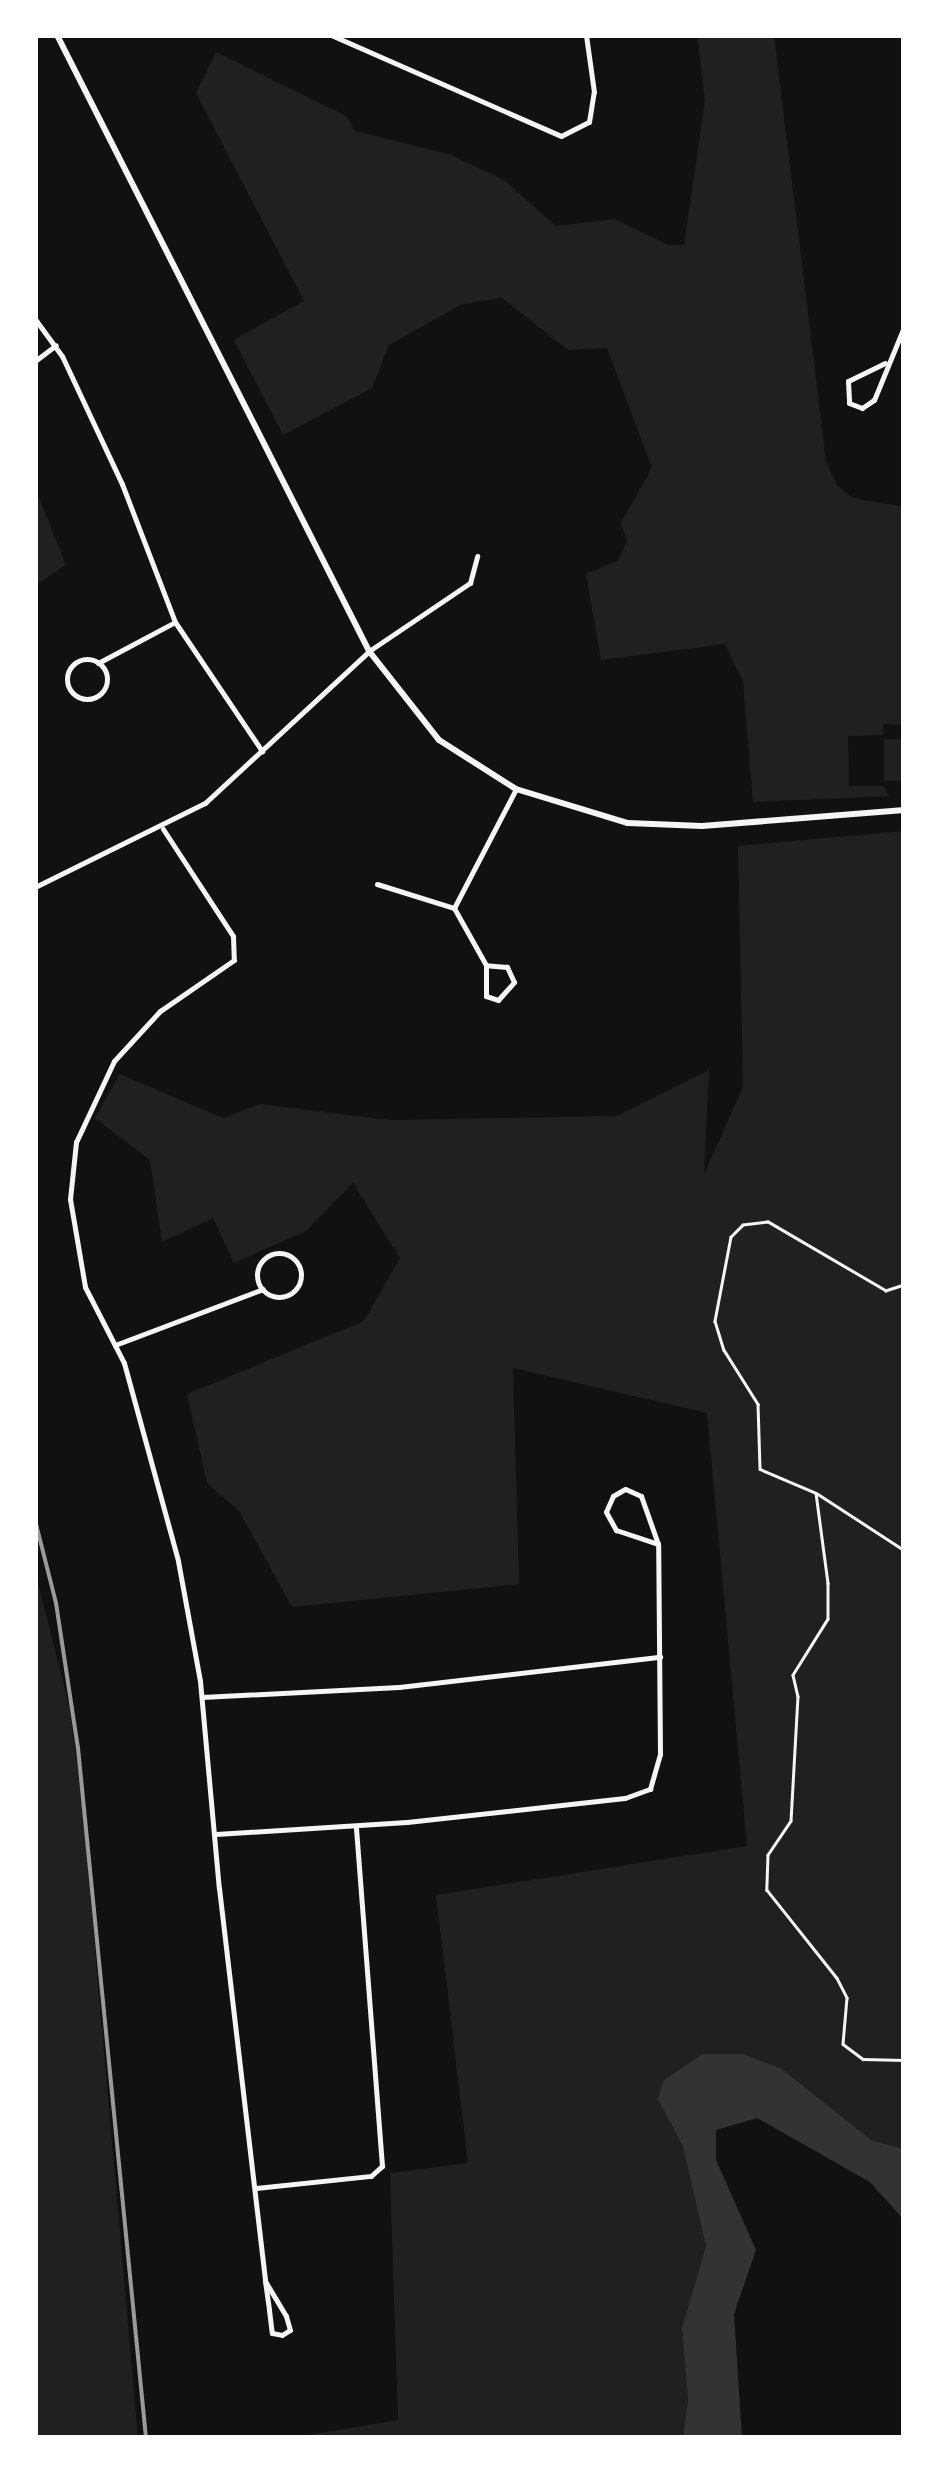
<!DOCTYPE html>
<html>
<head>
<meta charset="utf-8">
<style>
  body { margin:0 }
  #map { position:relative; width:939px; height:2473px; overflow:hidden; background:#111; font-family:Cabin,sans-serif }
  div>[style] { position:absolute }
  .green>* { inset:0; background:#202020 }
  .water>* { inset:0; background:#333 }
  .path>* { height:2.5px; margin:-1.25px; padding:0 1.25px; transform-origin:1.25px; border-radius:1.25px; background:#f5f5f5 }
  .minor>* { height:5px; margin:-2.5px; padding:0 2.5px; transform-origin:2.5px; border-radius:2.5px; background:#f5f5f5 }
  .minor>.ring { margin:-2.5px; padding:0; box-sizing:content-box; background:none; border:5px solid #f5f5f5; border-radius:50% }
  .tertiary>* { height:6px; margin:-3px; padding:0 3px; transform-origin:3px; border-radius:3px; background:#f5f5f5 }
  .rail>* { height:4px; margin:-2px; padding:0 2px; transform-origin:2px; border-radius:2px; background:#9a9a9a }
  span { translate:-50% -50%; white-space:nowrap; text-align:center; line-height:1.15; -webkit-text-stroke:9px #fff; paint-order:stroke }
  .frame { position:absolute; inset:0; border:38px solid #fff; pointer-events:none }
</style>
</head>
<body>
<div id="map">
  <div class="green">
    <div style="clip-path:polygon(697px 35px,774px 35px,826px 461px,837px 485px,853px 498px,904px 507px,904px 725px,884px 724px,883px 735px,848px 736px,849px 786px,884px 786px,889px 796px,753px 802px,743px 681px,725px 644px,601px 660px,586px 574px,618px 560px,627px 541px,621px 523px,652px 468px,607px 348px,568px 350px,502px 298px,462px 304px,389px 345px,372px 388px,283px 435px,234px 340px,304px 301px,196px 93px,216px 52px,346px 116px,355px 131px,451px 155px,504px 180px,556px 226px,615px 219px,668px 245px,684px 245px,705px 101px)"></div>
    <div style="clip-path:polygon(35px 488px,66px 565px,35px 585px)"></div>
    <div style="clip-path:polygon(884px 739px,904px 739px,903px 781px,884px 781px)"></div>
    <div style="clip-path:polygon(904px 831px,904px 2149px,871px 2140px,782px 2069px,743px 2054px,711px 2058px,664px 2080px,669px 2121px,683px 2147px,706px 2246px,682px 2328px,688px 2400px,683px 2438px,289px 2438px,398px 2420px,390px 2173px,468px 2163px,436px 1895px,747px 1846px,707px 1413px,513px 1368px,519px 1584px,292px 1607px,239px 1511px,207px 1483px,187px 1394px,364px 1321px,400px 1258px,353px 1183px,306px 1231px,234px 1263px,213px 1218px,162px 1242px,150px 1160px,95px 1118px,120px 1074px,223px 1118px,260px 1104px,389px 1120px,617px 1116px,709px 1070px,704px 1174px,743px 1087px,738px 846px)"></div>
    <div style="clip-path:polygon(35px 1571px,69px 1706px,82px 1803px,138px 2438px,35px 2438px)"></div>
  </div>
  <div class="water">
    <div style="clip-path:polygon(703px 2054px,743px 2054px,782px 2069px,871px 2140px,904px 2149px,904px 2220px,870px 2182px,757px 2118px,716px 2130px,716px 2160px,756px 2250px,734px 2314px,742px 2438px,683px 2438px,688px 2400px,682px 2328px,706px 2246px,683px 2147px,658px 2099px,664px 2080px)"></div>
  </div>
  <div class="path">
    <div style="left:904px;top:1285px;width:19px;rotate:162deg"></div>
    <div style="left:886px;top:1291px;width:137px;rotate:-149.7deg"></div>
    <div style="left:768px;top:1222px;width:25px;rotate:173deg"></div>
    <div style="left:743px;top:1225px;width:17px;rotate:135deg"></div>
    <div style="left:731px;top:1237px;width:86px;rotate:100.8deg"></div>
    <div style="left:715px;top:1321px;width:30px;rotate:73deg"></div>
    <div style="left:724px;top:1350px;width:64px;rotate:57.8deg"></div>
    <div style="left:758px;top:1404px;width:65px;rotate:88.2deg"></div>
    <div style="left:760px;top:1469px;width:61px;rotate:23.2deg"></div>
    <div style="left:816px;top:1493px;width:91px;rotate:82.4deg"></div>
    <div style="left:828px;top:1583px;width:36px;rotate:90deg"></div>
    <div style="left:828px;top:1619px;width:66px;rotate:122deg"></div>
    <div style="left:793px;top:1675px;width:22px;rotate:77deg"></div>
    <div style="left:798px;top:1696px;width:125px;rotate:93.2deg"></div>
    <div style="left:791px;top:1821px;width:41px;rotate:124.1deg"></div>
    <div style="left:768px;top:1855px;width:35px;rotate:92deg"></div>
    <div style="left:767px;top:1890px;width:112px;rotate:51.5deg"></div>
    <div style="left:837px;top:1978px;width:22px;rotate:63deg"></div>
    <div style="left:847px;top:1998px;width:46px;rotate:95deg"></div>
    <div style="left:843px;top:2044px;width:25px;rotate:37deg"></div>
    <div style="left:863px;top:2059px;width:41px;rotate:1.4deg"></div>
    <div style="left:818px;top:1494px;width:103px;rotate:33.1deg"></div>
  </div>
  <div class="minor">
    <div style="left:331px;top:35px;width:251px;rotate:23.7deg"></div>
    <div style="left:561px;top:136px;width:31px;rotate:-27deg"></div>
    <div style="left:589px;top:122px;width:30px;rotate:-81deg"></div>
    <div style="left:594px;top:92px;width:58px;rotate:-98deg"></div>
    <div style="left:35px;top:319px;width:46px;rotate:53.9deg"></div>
    <div style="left:62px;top:356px;width:141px;rotate:64.9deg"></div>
    <div style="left:122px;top:484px;width:148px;rotate:69deg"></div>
    <div style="left:175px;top:622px;width:156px;rotate:56deg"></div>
    <div style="left:35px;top:361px;width:26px;rotate:-37deg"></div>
    <div style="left:885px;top:363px;width:41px;rotate:154.1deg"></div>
    <div style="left:848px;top:381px;width:22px;rotate:87deg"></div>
    <div style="left:849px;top:403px;width:14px;rotate:21deg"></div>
    <div style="left:862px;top:408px;width:14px;rotate:-34deg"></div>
    <div style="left:874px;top:400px;width:79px;rotate:-67.7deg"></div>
    <div class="ring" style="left:67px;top:659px;width:35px;height:35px"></div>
    <div style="left:98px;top:663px;width:87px;rotate:-28deg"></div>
    <div style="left:163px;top:829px;width:128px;rotate:56.8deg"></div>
    <div style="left:233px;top:936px;width:24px;rotate:88deg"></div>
    <div style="left:234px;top:960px;width:90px;rotate:145.4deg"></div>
    <div style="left:160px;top:1011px;width:68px;rotate:132.6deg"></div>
    <div style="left:114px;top:1061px;width:89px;rotate:115.1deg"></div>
    <div style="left:76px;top:1142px;width:57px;rotate:96deg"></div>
    <div style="left:70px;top:1199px;width:89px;rotate:80.3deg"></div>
    <div style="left:85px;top:1287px;width:85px;rotate:62.8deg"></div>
    <div style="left:124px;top:1363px;width:205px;rotate:74.7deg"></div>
    <div style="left:178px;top:1561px;width:122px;rotate:79.6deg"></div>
    <div style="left:200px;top:1681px;width:208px;rotate:84.8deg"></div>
    <div style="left:219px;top:1888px;width:396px;rotate:83.3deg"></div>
    <div style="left:265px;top:2281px;width:29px;rotate:82deg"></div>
    <div style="left:269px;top:2310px;width:23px;rotate:83deg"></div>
    <div style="left:272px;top:2333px;width:10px;rotate:11deg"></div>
    <div style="left:282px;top:2335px;width:9px;rotate:-32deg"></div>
    <div style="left:290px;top:2330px;width:15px;rotate:-106deg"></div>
    <div style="left:286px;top:2316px;width:41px;rotate:-121deg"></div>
    <div style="left:377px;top:884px;width:81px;rotate:17.3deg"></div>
    <div style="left:454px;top:908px;width:65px;rotate:60.7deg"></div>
    <div style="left:486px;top:965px;width:31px;rotate:90deg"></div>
    <div style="left:486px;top:996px;width:13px;rotate:18deg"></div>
    <div style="left:498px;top:1000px;width:24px;rotate:-48deg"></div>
    <div style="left:514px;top:982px;width:17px;rotate:-115deg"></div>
    <div style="left:507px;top:967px;width:21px;rotate:-175deg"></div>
    <div style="left:35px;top:887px;width:190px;rotate:-26.3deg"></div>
    <div style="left:205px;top:803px;width:224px;rotate:-42.8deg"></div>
    <div style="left:369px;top:651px;width:122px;rotate:-34deg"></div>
    <div style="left:470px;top:583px;width:28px;rotate:-75deg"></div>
    <div style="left:454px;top:908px;width:134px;rotate:-62.5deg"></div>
    <div class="ring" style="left:257px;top:1253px;width:39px;height:39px"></div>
    <div style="left:115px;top:1345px;width:158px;rotate:-20.7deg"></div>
    <div style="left:202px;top:1697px;width:197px;rotate:-2.9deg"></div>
    <div style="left:399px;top:1687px;width:263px;rotate:-6.6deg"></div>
    <div style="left:216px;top:1834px;width:191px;rotate:-3.6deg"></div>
    <div style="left:407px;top:1822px;width:219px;rotate:-6.3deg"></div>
    <div style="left:625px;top:1798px;width:27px;rotate:-20deg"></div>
    <div style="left:650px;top:1789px;width:36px;rotate:-74deg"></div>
    <div style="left:660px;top:1754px;width:210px;rotate:-90.5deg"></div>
    <div style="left:658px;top:1544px;width:51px;rotate:-109.5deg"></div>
    <div style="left:641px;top:1496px;width:17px;rotate:-156deg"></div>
    <div style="left:625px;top:1489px;width:14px;rotate:150deg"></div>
    <div style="left:613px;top:1496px;width:17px;rotate:114deg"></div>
    <div style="left:606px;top:1512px;width:21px;rotate:61deg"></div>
    <div style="left:616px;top:1530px;width:44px;rotate:18.4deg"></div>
    <div style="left:256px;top:2188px;width:116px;rotate:-6deg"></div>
    <div style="left:371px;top:2176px;width:15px;rotate:-42deg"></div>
    <div style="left:382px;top:2166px;width:341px;rotate:-94.4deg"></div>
  </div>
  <div class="tertiary">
    <div style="left:57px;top:35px;width:691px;rotate:63.14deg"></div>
    <div style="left:369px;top:651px;width:113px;rotate:51.8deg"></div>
    <div style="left:439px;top:740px;width:91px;rotate:32.5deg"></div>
    <div style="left:516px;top:789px;width:117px;rotate:16.9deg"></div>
    <div style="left:628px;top:823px;width:74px;rotate:2.3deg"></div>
    <div style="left:702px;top:826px;width:203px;rotate:-4.5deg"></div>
  </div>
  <div class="rail">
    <div style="left:35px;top:1520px;width:86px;rotate:75.8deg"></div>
    <div style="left:56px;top:1603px;width:147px;rotate:81.4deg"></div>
    <div style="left:78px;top:1748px;width:693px;rotate:84.37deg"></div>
  </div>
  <div class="frame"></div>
</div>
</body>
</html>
